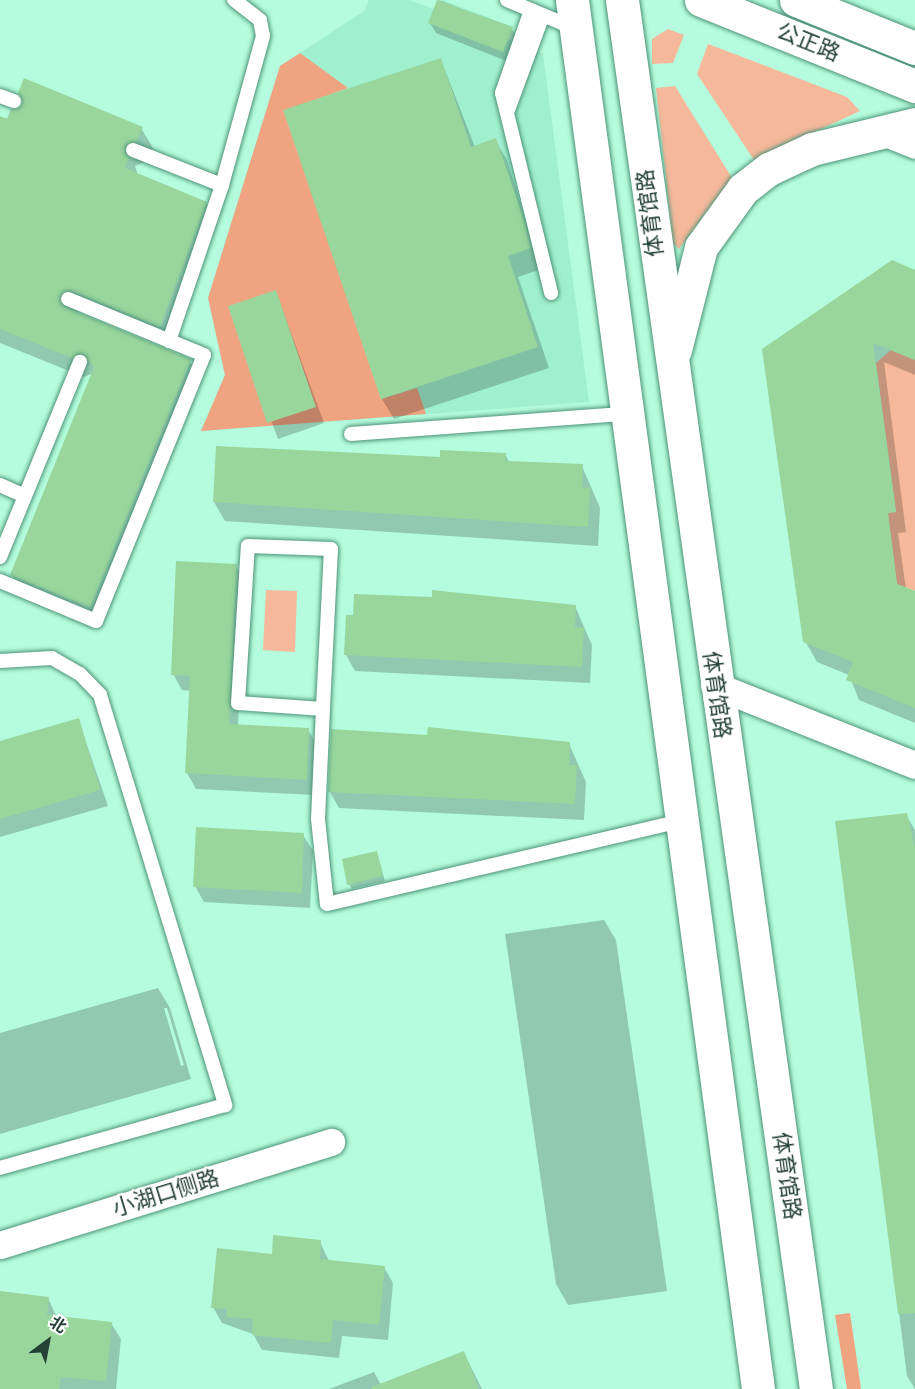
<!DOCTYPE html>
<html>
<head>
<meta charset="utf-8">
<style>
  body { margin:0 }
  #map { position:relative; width:915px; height:1389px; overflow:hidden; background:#b4fcdd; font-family:"Sofia Sans Condensed","Noto Sans SC",sans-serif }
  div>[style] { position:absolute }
  .built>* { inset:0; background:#a0f0cf }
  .green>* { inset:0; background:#f5b89b }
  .forest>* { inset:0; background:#efa380 }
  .shadow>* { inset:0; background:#0003 }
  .building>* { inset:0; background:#98d69c }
  .roads { filter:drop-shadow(0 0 2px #4e9378) drop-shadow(0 0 2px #4e9378) }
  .service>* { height:14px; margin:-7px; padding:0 7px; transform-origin:7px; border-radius:7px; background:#fff }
  .minor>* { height:27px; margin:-13.5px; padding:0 13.5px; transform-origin:13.5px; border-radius:13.5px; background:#fff }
  .secondary>* { height:33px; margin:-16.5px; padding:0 16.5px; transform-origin:16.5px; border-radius:16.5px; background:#fff }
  span { translate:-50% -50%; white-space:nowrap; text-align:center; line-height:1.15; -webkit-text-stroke:4.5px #fff; paint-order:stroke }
  .street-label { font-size:22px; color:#244135 }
  .north { position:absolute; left:18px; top:1311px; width:60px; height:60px; -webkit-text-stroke:4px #fff; paint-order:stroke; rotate:32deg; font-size:16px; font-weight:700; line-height:24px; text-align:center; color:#244135 }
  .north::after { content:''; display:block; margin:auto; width:21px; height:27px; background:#244135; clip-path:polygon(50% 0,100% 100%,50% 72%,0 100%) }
</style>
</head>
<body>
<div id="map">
  <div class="built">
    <div style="clip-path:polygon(369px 0,410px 0,433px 9px,443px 0,513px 27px,508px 39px,543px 54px,589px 402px,201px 431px,225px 375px,208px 298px,280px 66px,364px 11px)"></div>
  </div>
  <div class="green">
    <div style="clip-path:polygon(668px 29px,684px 35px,673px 63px,652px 64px,652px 39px)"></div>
    <div style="clip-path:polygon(708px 44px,847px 97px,860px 111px,754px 160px,697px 74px)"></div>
    <div style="clip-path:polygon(675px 86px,732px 178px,679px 249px,673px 243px,656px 88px)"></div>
    <div style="clip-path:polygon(891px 350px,915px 360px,915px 591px,897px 584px,888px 513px,896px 511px,876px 363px)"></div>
    <div style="clip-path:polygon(266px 590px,297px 591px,295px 652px,263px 650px)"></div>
  </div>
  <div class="forest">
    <div style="clip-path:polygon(300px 53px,348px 88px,284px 111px,381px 399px,417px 388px,426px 414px,201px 431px,225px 375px,208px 298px,280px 66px)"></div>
    <div style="clip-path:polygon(850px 1313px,861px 1389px,847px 1389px,835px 1315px)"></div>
  </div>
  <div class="shadow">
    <div style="clip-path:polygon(439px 0,512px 29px,518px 39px,509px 62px,436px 33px,430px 23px)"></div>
    <div style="clip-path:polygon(441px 60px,475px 147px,495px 140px,507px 160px,541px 269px,518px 277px,549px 368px,394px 419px,382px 399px,285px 111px)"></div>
    <div style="clip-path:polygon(0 118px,141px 128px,153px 148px,147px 161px,135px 166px,138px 175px,206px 203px,217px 223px,171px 346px,83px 310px,75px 313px,189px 360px,201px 380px,101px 626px,23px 594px,12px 575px,93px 373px,84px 377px,0 343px)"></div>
    <div style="clip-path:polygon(915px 271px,915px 375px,884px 362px,906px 532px,898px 533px,906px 589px,915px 593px,915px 723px,859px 700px,849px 675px,817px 662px,805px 641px,764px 350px)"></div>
    <div style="clip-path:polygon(276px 292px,324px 423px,278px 439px,230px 307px)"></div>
    <div style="clip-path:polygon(217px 448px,441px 459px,505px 454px,509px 462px,582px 466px,600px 508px,598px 546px,225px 521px,214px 502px)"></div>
    <div style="clip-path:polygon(236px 566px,245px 582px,238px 726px,308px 730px,318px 746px,315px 795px,196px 789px,187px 773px,191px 691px,182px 690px,173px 674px)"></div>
    <div style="clip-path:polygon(575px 606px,592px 645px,590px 683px,355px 671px,346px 655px)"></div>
    <div style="clip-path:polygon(78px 719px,108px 806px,0 837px,0 742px)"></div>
    <div style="clip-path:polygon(429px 729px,569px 744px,586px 782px,584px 820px,339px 808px,330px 792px,428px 737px)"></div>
    <div style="clip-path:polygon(906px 815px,915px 830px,915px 1389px,907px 1376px,837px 823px)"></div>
    <div style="clip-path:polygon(303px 835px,313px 851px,310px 908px,204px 902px,195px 886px)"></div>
    <div style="clip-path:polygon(377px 853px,385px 881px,352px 889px,349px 884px)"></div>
    <div style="clip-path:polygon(604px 920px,616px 940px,667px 1291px,568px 1305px,556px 1284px,505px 934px)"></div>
    <div style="clip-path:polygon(evenodd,158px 988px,170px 1008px,191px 1079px,0 1134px,0 1033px,158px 988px,164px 1008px,167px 1008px,184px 1065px,181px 1066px,164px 1008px)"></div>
    <div style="clip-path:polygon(320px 1242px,329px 1261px,384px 1267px,393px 1283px,388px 1340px,342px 1336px,339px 1358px,262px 1350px,253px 1334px,222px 1323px,213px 1307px,273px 1256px)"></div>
    <div style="clip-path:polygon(48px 1298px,57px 1318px,111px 1323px,121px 1339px,116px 1389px,0 1389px,0 1312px)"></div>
    <div style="clip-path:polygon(464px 1353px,482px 1389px,329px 1389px,374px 1372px,381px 1385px)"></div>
  </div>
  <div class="building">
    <div style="clip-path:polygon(437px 0,513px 27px,503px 52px,428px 23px)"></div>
    <div style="clip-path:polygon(441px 58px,471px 147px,496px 138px,525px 223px,531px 248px,508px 256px,538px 347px,381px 399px,283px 110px)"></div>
    <div style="clip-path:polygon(24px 78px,143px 127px,136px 142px,125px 146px,129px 158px,125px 168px,207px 202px,160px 327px,71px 291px,60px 296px,65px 307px,191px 359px,90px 607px,10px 575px,94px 367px,83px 354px,72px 358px,0 329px,0 116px,7px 119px,11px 109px,22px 105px,18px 93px)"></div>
    <div style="clip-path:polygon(892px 260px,915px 270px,915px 360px,873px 343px,896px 512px,888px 513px,897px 584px,915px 591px,915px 708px,846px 680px,853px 662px,803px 642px,762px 349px)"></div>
    <div style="clip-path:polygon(276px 290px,316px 407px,267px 423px,228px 306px)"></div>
    <div style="clip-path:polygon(216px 446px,440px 457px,440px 450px,506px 453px,505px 461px,583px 464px,582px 487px,590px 488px,588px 527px,213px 502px)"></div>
    <div style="clip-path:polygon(176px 561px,237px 564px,229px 724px,309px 728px,307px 780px,185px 773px,190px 676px,171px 675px)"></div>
    <div style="clip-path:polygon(432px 590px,576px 605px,575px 627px,584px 628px,582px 667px,344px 655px,346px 615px,353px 615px,354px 594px,432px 597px)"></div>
    <div style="clip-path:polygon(79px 718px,100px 790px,0 819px,0 741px)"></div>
    <div style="clip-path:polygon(428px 727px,570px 742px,569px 765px,577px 765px,575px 804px,328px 792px,331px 729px,427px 735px)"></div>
    <div style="clip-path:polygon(907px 813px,915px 848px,915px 1313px,898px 1314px,835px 821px)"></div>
    <div style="clip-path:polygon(196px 827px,304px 833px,302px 893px,193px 887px)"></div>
    <div style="clip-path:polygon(377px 851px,383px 876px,347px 885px,342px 859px)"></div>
    <div style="clip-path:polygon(273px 1235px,321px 1240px,320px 1259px,385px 1266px,379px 1325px,333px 1320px,331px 1343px,252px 1335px,253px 1319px,227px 1317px,227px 1309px,211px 1308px,217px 1248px,272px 1254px)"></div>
    <div style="clip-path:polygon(0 1291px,49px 1297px,47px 1315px,112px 1322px,106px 1381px,61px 1377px,59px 1389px,0 1389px)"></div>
    <div style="clip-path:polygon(464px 1351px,479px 1389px,372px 1389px,372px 1387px)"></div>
  </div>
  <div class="roads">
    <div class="service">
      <div style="left:507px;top:0;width:73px;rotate:22.7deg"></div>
      <div style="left:531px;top:10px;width:88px;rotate:109.3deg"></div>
      <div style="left:502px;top:93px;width:206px;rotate:76.2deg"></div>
      <div style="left:0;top:96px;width:15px;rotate:20deg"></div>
      <div style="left:508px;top:110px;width:101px;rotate:-69.8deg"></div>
      <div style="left:133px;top:150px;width:96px;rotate:21.5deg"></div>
      <div style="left:169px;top:341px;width:165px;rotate:-71.2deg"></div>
      <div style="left:222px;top:185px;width:155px;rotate:-74.6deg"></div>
      <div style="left:263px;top:36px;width:16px;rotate:-101deg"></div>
      <div style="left:260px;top:20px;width:33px;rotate:-142deg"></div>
      <div style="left:351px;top:434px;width:275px;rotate:-4.2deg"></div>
      <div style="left:0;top:485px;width:27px;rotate:24deg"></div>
      <div style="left:0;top:557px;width:211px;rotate:-67.7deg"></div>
      <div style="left:0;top:581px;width:104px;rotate:22.6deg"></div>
      <div style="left:96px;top:621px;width:287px;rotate:-67.9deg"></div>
      <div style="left:204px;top:355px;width:147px;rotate:-157.6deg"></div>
      <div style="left:0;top:661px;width:52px;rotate:-3.3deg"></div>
      <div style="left:52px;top:658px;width:32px;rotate:30deg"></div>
      <div style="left:80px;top:674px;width:29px;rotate:46deg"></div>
      <div style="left:100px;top:695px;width:429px;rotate:73deg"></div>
      <div style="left:225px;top:1105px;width:234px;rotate:164.4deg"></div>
      <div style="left:323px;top:709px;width:85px;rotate:-176deg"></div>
      <div style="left:238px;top:703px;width:157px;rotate:-86.4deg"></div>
      <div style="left:248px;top:546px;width:83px;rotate:2.1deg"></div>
      <div style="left:331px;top:549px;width:160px;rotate:92.9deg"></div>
      <div style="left:323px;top:709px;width:110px;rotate:92.6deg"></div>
      <div style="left:318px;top:819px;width:85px;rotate:84deg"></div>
      <div style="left:327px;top:904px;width:364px;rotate:-13.2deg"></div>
    </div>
    <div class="minor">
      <div style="left:881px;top:131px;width:37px;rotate:22deg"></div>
      <div style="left:714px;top:685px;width:216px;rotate:21.7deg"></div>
      <div style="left:0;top:1245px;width:347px;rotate:-17.3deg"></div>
    </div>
    <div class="secondary">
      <div style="left:572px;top:0;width:1401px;rotate:82.37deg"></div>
      <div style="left:622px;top:0;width:1402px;rotate:82.05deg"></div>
      <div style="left:701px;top:0;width:231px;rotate:21.9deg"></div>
      <div style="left:796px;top:0;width:128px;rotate:22deg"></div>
      <div style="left:675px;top:350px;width:106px;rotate:-75.8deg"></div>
      <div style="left:701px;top:247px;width:72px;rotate:-54.1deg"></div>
      <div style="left:743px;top:189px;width:33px;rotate:-38deg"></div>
      <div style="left:769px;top:169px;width:47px;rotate:-24.9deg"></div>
      <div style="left:812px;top:149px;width:106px;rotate:-13.6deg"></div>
    </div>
  </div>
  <div class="street-label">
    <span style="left:808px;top:43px;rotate:22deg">公正路</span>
    <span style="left:651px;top:213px;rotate:-97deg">体育馆路</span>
    <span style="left:716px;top:695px;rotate:82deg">体育馆路</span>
    <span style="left:786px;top:1176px;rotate:82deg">体育馆路</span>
    <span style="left:166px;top:1194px;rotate:-17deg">小湖口侧路</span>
  </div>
  <div class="north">北</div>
</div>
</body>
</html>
